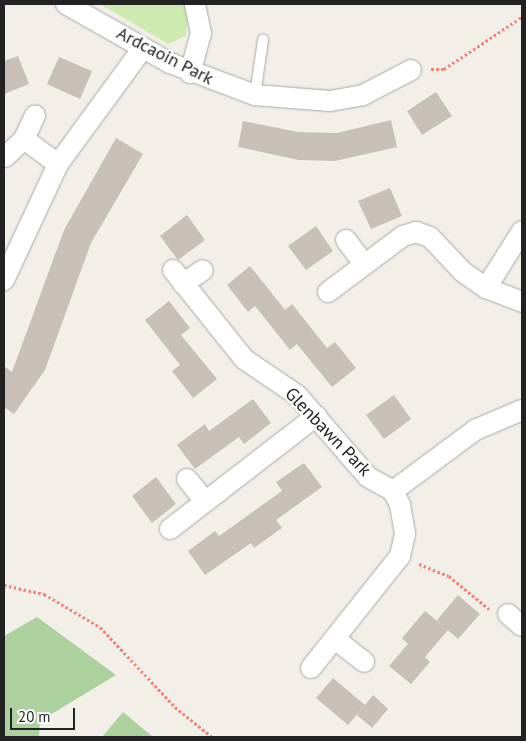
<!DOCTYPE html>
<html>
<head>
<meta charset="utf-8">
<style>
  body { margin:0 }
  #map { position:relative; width:526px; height:741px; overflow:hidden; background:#f2efe9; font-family:"PT Sans",sans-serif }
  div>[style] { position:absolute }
  .grass>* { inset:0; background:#cdebb0 }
  .forest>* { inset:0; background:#add19e }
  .building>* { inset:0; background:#c7bfb8 }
  .path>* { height:3px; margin-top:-1.5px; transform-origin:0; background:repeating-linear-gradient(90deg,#fa8072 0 2.5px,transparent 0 5px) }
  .roads { filter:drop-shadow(0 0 1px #a9a9a9) drop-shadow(0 0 1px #a9a9a9) }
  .service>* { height:10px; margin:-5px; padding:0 5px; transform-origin:5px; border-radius:5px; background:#fff }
  .minor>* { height:20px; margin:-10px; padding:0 10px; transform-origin:10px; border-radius:10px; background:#fff }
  span { translate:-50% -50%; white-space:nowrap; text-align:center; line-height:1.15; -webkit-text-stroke:4.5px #fff; paint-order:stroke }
  .street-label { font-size:18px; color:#222 }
  .frame { position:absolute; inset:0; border:5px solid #222; pointer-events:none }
  .scale { position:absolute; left:10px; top:708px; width:65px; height:22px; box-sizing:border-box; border:2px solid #222; border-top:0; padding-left:6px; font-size:15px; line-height:18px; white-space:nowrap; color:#222; -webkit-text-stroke:4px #fff; paint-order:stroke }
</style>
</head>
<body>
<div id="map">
  <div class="grass">
    <div style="clip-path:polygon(100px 4px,189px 4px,186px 36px,168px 44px)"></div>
  </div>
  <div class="forest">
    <div style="clip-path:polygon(37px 617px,116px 675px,40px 721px,39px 737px,4px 737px,4px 636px)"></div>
    <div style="clip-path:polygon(123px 712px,153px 737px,102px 737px)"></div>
  </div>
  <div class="building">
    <div style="clip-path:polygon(18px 56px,29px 84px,4px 94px,4px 61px)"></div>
    <div style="clip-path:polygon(59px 57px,92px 71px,80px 99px,47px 84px)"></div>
    <div style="clip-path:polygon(436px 92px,452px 116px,422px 135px,407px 111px)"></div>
    <div style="clip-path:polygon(391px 120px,397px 147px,335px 161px,299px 160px,238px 147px,243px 121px,298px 132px,337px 133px)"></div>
    <div style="clip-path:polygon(116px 138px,143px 154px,91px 243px,45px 370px,14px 414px,4px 407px,4px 366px,12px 372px,64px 230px)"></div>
    <div style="clip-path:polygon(390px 188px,402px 216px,371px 229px,358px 201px)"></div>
    <div style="clip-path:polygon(187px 215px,205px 240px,178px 260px,160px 236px)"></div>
    <div style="clip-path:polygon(316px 226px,333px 251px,306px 270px,288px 246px)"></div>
    <div style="clip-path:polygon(250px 266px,285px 310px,292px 304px,327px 348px,335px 342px,356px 368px,332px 387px,297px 344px,290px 350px,255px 306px,248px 312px,227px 285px)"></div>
    <div style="clip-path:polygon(169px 301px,190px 328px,181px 335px,217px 379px,193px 398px,172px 371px,180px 365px,145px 320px)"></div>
    <div style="clip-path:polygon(394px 395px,411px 419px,384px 439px,366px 415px)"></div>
    <div style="clip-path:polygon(253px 399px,271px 423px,244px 444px,239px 437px,195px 469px,177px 445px,205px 424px,209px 431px)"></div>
    <div style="clip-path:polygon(304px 463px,322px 487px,276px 520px,282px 528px,254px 548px,251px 543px,205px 575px,188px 551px,215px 531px,219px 536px,282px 491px,276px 482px)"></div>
    <div style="clip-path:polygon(156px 477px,176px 504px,152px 523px,132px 496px)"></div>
    <div style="clip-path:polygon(458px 595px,480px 614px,458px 639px,448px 630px,425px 657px,430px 662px,411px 684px,389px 666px,408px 644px,402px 638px,425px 611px,443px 626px,437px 620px)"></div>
    <div style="clip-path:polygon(333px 678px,365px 705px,348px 725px,316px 698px)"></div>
    <div style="clip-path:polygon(373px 695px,388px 709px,372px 728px,357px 715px)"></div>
  </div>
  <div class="path">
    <div style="left:431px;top:69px;width:13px"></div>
    <div style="left:444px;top:69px;width:94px;rotate:-33.7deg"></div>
    <div style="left:419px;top:564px;width:32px;rotate:22deg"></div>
    <div style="left:449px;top:576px;width:52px;rotate:39.5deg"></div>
    <div style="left:4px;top:585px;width:41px;rotate:12.7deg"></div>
    <div style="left:44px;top:594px;width:65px;rotate:30.5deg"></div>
    <div style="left:100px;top:627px;width:110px;rotate:46.8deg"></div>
    <div style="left:175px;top:707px;width:48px;rotate:39deg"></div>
  </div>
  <div class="roads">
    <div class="service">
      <div style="left:255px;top:95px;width:56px;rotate:-81.7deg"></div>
    </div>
    <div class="minor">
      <div style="left:66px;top:4px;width:120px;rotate:29.6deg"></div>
      <div style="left:170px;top:63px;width:91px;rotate:20.6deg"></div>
      <div style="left:255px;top:95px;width:75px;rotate:4.6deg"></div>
      <div style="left:330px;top:101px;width:34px;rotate:-10deg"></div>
      <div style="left:363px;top:95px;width:54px;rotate:-27.5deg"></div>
      <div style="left:190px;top:73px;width:41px;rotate:-74.6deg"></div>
      <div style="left:201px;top:33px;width:30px;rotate:-102deg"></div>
      <div style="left:24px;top:139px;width:42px;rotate:36.3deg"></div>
      <div style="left:5px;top:157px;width:26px;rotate:-43deg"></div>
      <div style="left:24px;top:139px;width:26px;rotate:-65deg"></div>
      <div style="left:346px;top:240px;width:30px;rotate:53deg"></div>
      <div style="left:173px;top:270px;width:114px;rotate:51.4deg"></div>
      <div style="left:244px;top:359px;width:64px;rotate:34.2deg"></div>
      <div style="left:297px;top:395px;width:108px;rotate:49.1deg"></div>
      <div style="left:368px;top:477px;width:29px;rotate:29deg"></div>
      <div style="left:393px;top:491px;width:16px;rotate:63deg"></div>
      <div style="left:400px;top:505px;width:29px;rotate:80deg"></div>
      <div style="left:405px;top:534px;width:23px;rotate:103deg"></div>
      <div style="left:400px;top:556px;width:143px;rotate:128.5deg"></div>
      <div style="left:4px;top:280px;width:128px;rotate:-65deg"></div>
      <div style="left:58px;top:164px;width:144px;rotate:-53.8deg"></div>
      <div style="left:183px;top:284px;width:24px;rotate:-35deg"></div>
      <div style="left:486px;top:288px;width:67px;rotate:-57.7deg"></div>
      <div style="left:328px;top:292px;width:94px;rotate:-36.7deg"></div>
      <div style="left:403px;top:236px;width:14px;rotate:-17deg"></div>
      <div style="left:416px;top:232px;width:15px;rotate:20deg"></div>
      <div style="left:430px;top:237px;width:48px;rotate:46.7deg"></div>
      <div style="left:463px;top:272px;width:28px;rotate:35deg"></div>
      <div style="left:486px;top:288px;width:39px;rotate:21deg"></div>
      <div style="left:187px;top:479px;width:28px;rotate:51deg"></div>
      <div style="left:393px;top:491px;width:102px;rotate:-36.6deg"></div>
      <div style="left:475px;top:430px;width:51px;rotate:-23.1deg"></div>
      <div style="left:170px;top:529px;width:185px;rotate:-37.7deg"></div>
      <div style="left:508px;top:614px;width:18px;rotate:41deg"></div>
      <div style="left:335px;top:639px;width:37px;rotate:38deg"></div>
    </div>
  </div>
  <div class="street-label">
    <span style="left:165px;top:56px;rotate:27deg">Ardcaoin Park</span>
    <span style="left:328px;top:432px;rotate:46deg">Glenbawn Park</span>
  </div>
  <div class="frame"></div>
  <div class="scale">20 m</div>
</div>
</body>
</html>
